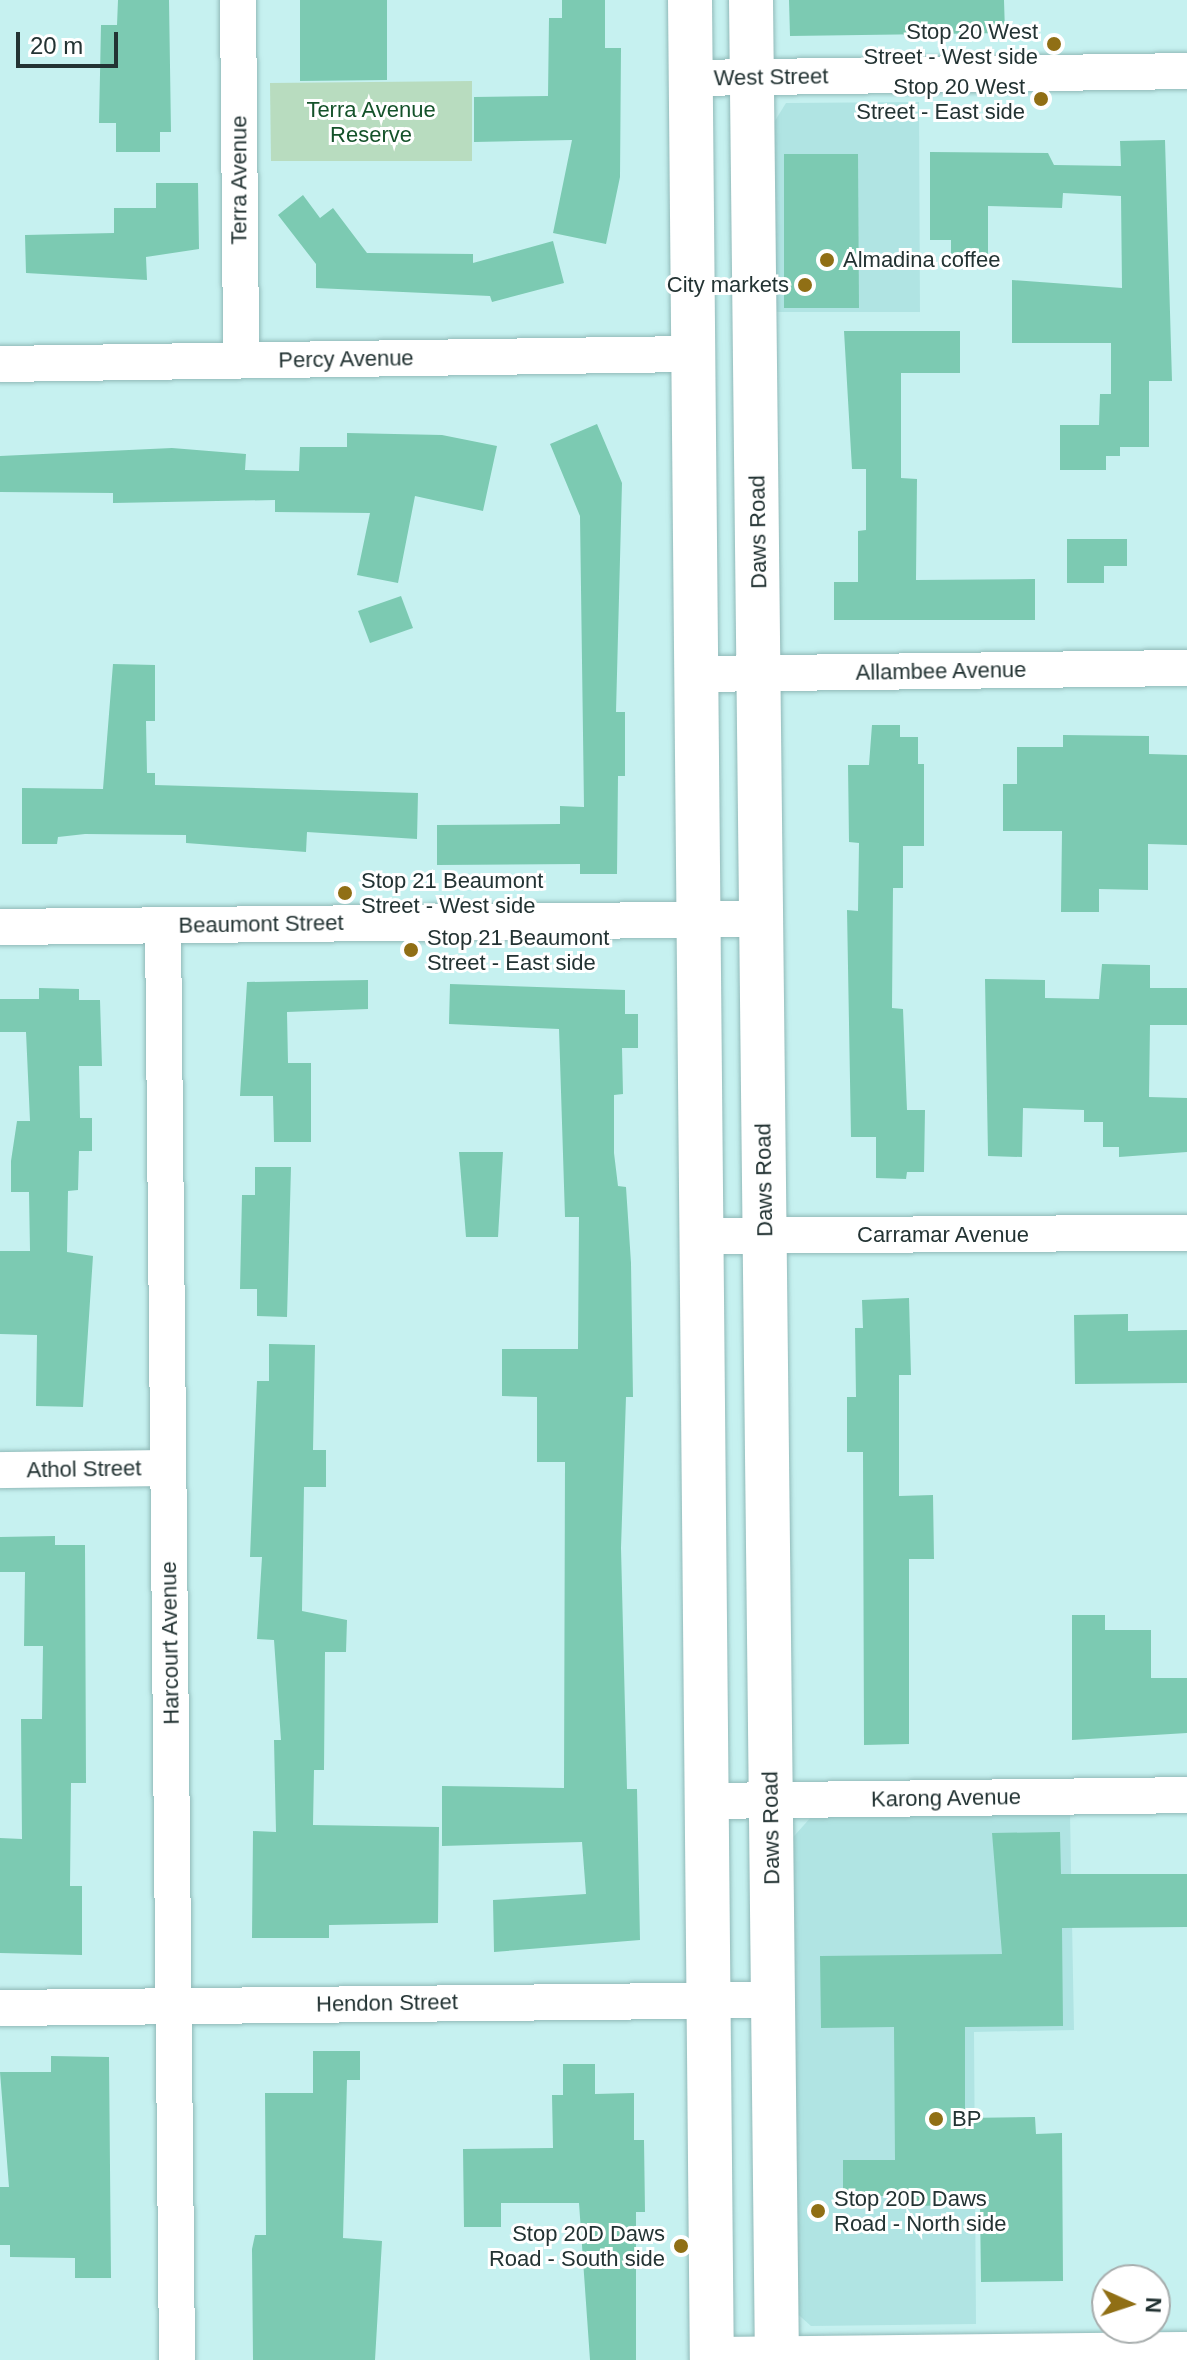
<!DOCTYPE html>
<html>
<head>
<meta charset="utf-8">
<style>
  body { margin:0 }
  #map { position:relative; width:1187px; height:2360px; overflow:hidden; background:#c6f1f0; font-family:Arial,sans-serif }
  div>[style] { position:absolute }
  .built>* { inset:0; background:#b0e4e3 }
  .green>* { inset:0; background:#b8dcbf }
  .building>* { inset:0; background:#7ccab2 }
  .roads { filter:drop-shadow(0 0 2px #90b9b8) drop-shadow(0 0 2px #90b9b8) }
  .minor>* { height:36px; margin:-18px; padding:0 18px; transform-origin:18px; border-radius:18px; background:#fff }
  .secondary>* { height:44px; margin:-22px; padding:0 22px; transform-origin:22px; border-radius:22px; background:#fff }
  .dots>* { width:22px; height:22px; translate:-50% -50%; box-sizing:border-box; border:4px solid #fff; border-radius:50% }
  span { translate:-50% -50%; white-space:nowrap; text-align:center; line-height:1.15; -webkit-text-stroke:6px #fff; paint-order:stroke }
  .poi-label { font-size:22px; color:#233333 }
  .right { translate:-100% -50%; text-align:right }
  .left { translate:0 -50%; text-align:left }
  .street-label { font-size:22px; color:#233333 }
  .park-label { font-size:22px; color:#14522a }
  .north { position:absolute; left:1091px; top:2264px; width:80px; height:80px; box-sizing:border-box; background:#fff; border:2px solid #a7adad; border-radius:50%; rotate:93deg; font-size:22px; font-weight:700; line-height:32px; text-align:center; color:#233333 }
  .north::after { content:''; display:block; margin:auto; width:28px; height:36px; background:#906f15; clip-path:polygon(50% 0,100% 100%,50% 72%,0 100%) }
  .scale { position:absolute; left:16px; top:32px; width:102px; height:36px; box-sizing:border-box; border:4px solid #233333; border-top:0; padding-left:10px; font-size:24px; line-height:28px; white-space:nowrap; color:#233333; -webkit-text-stroke:6px #fff; paint-order:stroke }
</style>
</head>
<body>
<div id="map">
  <div class="built">
    <div style="clip-path:polygon(919px 102px,920px 312px,775px 312px,773px 124px,786px 103px)"></div>
    <div style="clip-path:polygon(1070px 1813px,1074px 2030px,974px 2032px,976px 2324px,811px 2326px,792px 2309px,787px 1844px,812px 1816px)"></div>
  </div>
  <div class="green">
    <div style="clip-path:polygon(472px 81px,472px 161px,271px 161px,270px 83px)"></div>
  </div>
  <div class="building">
    <div style="clip-path:polygon(118px 0,169px 0,171px 132px,160px 132px,160px 152px,116px 152px,116px 123px,99px 123px,101px 25px,117px 25px)"></div>
    <div style="clip-path:polygon(300px 0,387px 0,387px 80px,300px 81px)"></div>
    <div style="clip-path:polygon(562px 0,605px 0,605px 48px,621px 48px,620px 177px,606px 244px,553px 233px,572px 140px,474px 142px,474px 97px,548px 96px,549px 18px,562px 18px)"></div>
    <div style="clip-path:polygon(789px 0,1004px 0,1005px 33px,790px 36px)"></div>
    <div style="clip-path:polygon(1165px 140px,1172px 381px,1149px 381px,1149px 447px,1120px 447px,1120px 456px,1106px 456px,1106px 470px,1060px 470px,1060px 425px,1099px 425px,1100px 394px,1111px 394px,1111px 343px,1012px 343px,1012px 280px,1122px 288px,1121px 196px,1063px 193px,1062px 208px,988px 206px,988px 254px,951px 254px,951px 240px,930px 240px,930px 152px,1048px 153px,1054px 165px,1121px 166px,1120px 141px)"></div>
    <div style="clip-path:polygon(784px 154px,858px 154px,859px 308px,784px 308px)"></div>
    <div style="clip-path:polygon(156px 183px,198px 183px,199px 249px,146px 257px,147px 280px,26px 273px,25px 235px,114px 233px,114px 208px,156px 208px)"></div>
    <div style="clip-path:polygon(303px 195px,320px 218px,333px 208px,367px 253px,473px 254px,473px 263px,553px 241px,564px 283px,492px 302px,490px 296px,316px 288px,316px 264px,278px 215px)"></div>
    <div style="clip-path:polygon(844px 331px,960px 331px,960px 373px,901px 373px,901px 478px,917px 479px,916px 580px,1035px 579px,1035px 620px,834px 620px,834px 582px,858px 582px,858px 531px,866px 530px,866px 469px,852px 469px)"></div>
    <div style="clip-path:polygon(597px 424px,622px 483px,616px 712px,625px 712px,625px 776px,618px 776px,617px 874px,580px 874px,580px 864px,437px 865px,437px 825px,560px 824px,560px 806px,584px 807px,580px 516px,550px 444px)"></div>
    <div style="clip-path:polygon(347px 433px,442px 435px,497px 446px,483px 511px,415px 496px,398px 583px,357px 575px,370px 513px,275px 512px,275px 500px,113px 503px,113px 493px,0 492px,0 456px,172px 448px,246px 454px,245px 470px,299px 471px,300px 447px,347px 447px)"></div>
    <div style="clip-path:polygon(1067px 539px,1127px 539px,1127px 566px,1104px 566px,1104px 583px,1067px 583px)"></div>
    <div style="clip-path:polygon(401px 596px,413px 628px,370px 643px,358px 611px)"></div>
    <div style="clip-path:polygon(113px 664px,155px 665px,155px 721px,146px 721px,147px 773px,155px 773px,155px 785px,418px 793px,417px 839px,307px 832px,306px 852px,186px 843px,186px 835px,85px 834px,58px 837px,57px 844px,22px 844px,22px 788px,103px 789px)"></div>
    <div style="clip-path:polygon(872px 725px,900px 725px,900px 737px,918px 737px,918px 764px,924px 764px,924px 846px,903px 846px,903px 888px,893px 888px,892px 1008px,903px 1009px,907px 1110px,925px 1110px,924px 1172px,907px 1172px,906px 1179px,876px 1178px,876px 1137px,851px 1137px,847px 910px,858px 911px,859px 843px,849px 842px,848px 765px,869px 765px)"></div>
    <div style="clip-path:polygon(1063px 735px,1149px 736px,1149px 754px,1187px 755px,1187px 845px,1148px 844px,1148px 890px,1099px 889px,1099px 912px,1061px 912px,1062px 831px,1003px 831px,1003px 784px,1017px 784px,1017px 747px,1063px 747px)"></div>
    <div style="clip-path:polygon(1102px 964px,1150px 965px,1150px 988px,1187px 988px,1187px 1025px,1150px 1025px,1149px 1097px,1187px 1098px,1187px 1152px,1119px 1157px,1119px 1147px,1103px 1147px,1103px 1122px,1084px 1122px,1084px 1110px,1023px 1108px,1022px 1157px,988px 1156px,985px 979px,1045px 980px,1045px 998px,1099px 999px)"></div>
    <div style="clip-path:polygon(368px 980px,368px 1009px,287px 1012px,288px 1063px,311px 1063px,311px 1142px,274px 1142px,273px 1096px,240px 1096px,247px 982px)"></div>
    <div style="clip-path:polygon(450px 984px,625px 990px,625px 1014px,638px 1014px,638px 1048px,622px 1048px,623px 1094px,614px 1095px,614px 1153px,618px 1186px,626px 1187px,631px 1263px,633px 1397px,626px 1397px,621px 1548px,627px 1789px,637px 1789px,640px 1940px,494px 1952px,493px 1900px,586px 1894px,582px 1842px,442px 1846px,442px 1786px,564px 1788px,565px 1462px,537px 1462px,537px 1397px,502px 1396px,502px 1349px,578px 1349px,579px 1217px,565px 1217px,559px 1029px,449px 1024px)"></div>
    <div style="clip-path:polygon(39px 988px,79px 989px,79px 1000px,100px 1000px,102px 1066px,79px 1066px,80px 1118px,92px 1118px,92px 1151px,79px 1151px,78px 1190px,68px 1191px,67px 1252px,93px 1256px,83px 1407px,36px 1406px,37px 1335px,0 1334px,0 1251px,30px 1251px,29px 1192px,11px 1192px,11px 1161px,17px 1121px,30px 1121px,26px 1032px,0 1032px,0 999px,39px 999px)"></div>
    <div style="clip-path:polygon(459px 1152px,503px 1152px,498px 1237px,466px 1237px)"></div>
    <div style="clip-path:polygon(255px 1167px,291px 1167px,287px 1317px,257px 1316px,257px 1289px,240px 1289px,242px 1195px,255px 1195px)"></div>
    <div style="clip-path:polygon(909px 1298px,911px 1375px,899px 1375px,899px 1496px,933px 1495px,934px 1559px,909px 1559px,909px 1744px,864px 1745px,863px 1452px,847px 1452px,847px 1397px,856px 1397px,855px 1328px,863px 1328px,862px 1300px)"></div>
    <div style="clip-path:polygon(1128px 1314px,1128px 1331px,1187px 1330px,1187px 1383px,1075px 1384px,1074px 1315px)"></div>
    <div style="clip-path:polygon(269px 1344px,315px 1345px,313px 1450px,326px 1450px,326px 1487px,304px 1487px,302px 1611px,347px 1620px,346px 1652px,325px 1652px,324px 1770px,314px 1770px,313px 1825px,439px 1827px,438px 1923px,329px 1925px,329px 1938px,252px 1938px,253px 1831px,276px 1832px,274px 1740px,281px 1740px,274px 1640px,257px 1639px,262px 1557px,250px 1557px,257px 1381px,269px 1381px)"></div>
    <div style="clip-path:polygon(55px 1536px,55px 1545px,85px 1545px,86px 1783px,71px 1783px,70px 1886px,82px 1886px,82px 1955px,0 1953px,0 1838px,22px 1839px,21px 1719px,42px 1719px,43px 1646px,24px 1646px,25px 1572px,0 1572px,0 1537px)"></div>
    <div style="clip-path:polygon(1072px 1615px,1105px 1615px,1105px 1630px,1151px 1630px,1151px 1678px,1187px 1678px,1187px 1733px,1072px 1740px)"></div>
    <div style="clip-path:polygon(1060px 1832px,1061px 1874px,1187px 1874px,1187px 1927px,1062px 1928px,1063px 2026px,965px 2027px,965px 2118px,1035px 2117px,1036px 2134px,1062px 2133px,1063px 2281px,981px 2282px,980px 2205px,906px 2206px,906px 2196px,843px 2196px,843px 2160px,895px 2160px,894px 2027px,821px 2028px,820px 1956px,1002px 1954px,992px 1833px)"></div>
    <div style="clip-path:polygon(313px 2051px,360px 2051px,360px 2080px,347px 2080px,343px 2238px,382px 2241px,375px 2360px,253px 2360px,252px 2249px,255px 2235px,266px 2235px,265px 2093px,313px 2093px)"></div>
    <div style="clip-path:polygon(51px 2056px,109px 2057px,111px 2278px,75px 2278px,75px 2258px,10px 2257px,10px 2245px,0 2245px,0 2187px,9px 2187px,0 2072px,51px 2072px)"></div>
    <div style="clip-path:polygon(563px 2064px,595px 2064px,595px 2094px,634px 2093px,634px 2140px,644px 2140px,645px 2212px,636px 2212px,636px 2360px,590px 2360px,579px 2203px,501px 2203px,501px 2227px,464px 2227px,463px 2149px,553px 2148px,552px 2095px,563px 2095px)"></div>
  </div>
  <div class="roads">
    <div class="minor">
      <div style="left:238px;top:0;width:360px;rotate:89.5deg"></div>
      <div style="left:690px;top:78px;width:497px;rotate:-0.8deg"></div>
      <div style="left:0;top:364px;width:692px;rotate:-0.83deg"></div>
      <div style="left:695px;top:674px;width:492px;rotate:-0.7deg"></div>
      <div style="left:163px;top:925px;width:1435px;rotate:89.44deg"></div>
      <div style="left:0;top:927px;width:762px;rotate:-0.6deg"></div>
      <div style="left:699px;top:1236px;width:488px;rotate:-0.4deg"></div>
      <div style="left:0;top:1470px;width:168px;rotate:-0.7deg"></div>
      <div style="left:706px;top:1801px;width:481px;rotate:-0.7deg"></div>
      <div style="left:0;top:2008px;width:773px;rotate:-0.59deg"></div>
      <div style="left:712px;top:2355px;width:475px;rotate:-0.6deg"></div>
    </div>
    <div class="secondary">
      <div style="left:690px;top:0;width:2360px;rotate:89.47deg"></div>
      <div style="left:751px;top:0;width:2360px;rotate:89.37deg"></div>
    </div>
  </div>
  <div class="dots">
    <div style="left:1054px;top:44px;background:#906f15"></div>
    <div style="left:1041px;top:99px;background:#906f15"></div>
    <div style="left:827px;top:260px;background:#906f15"></div>
    <div style="left:805px;top:285px;background:#906f15"></div>
    <div style="left:345px;top:893px;background:#906f15"></div>
    <div style="left:411px;top:950px;background:#906f15"></div>
    <div style="left:936px;top:2119px;background:#906f15"></div>
    <div style="left:818px;top:2211px;background:#906f15"></div>
    <div style="left:681px;top:2246px;background:#906f15"></div>
  </div>
  <div class="poi-label">
    <span class="right" style="left:1038px;top:44px">Stop 20 West<br>Street - West side</span>
    <span class="right" style="left:1025px;top:99px">Stop 20 West<br>Street - East side</span>
    <span class="left" style="left:843px;top:260px">Almadina coffee</span>
    <span class="right" style="left:789px;top:285px">City markets</span>
    <span class="left" style="left:361px;top:893px">Stop 21 Beaumont<br>Street - West side</span>
    <span class="left" style="left:427px;top:950px">Stop 21 Beaumont<br>Street - East side</span>
    <span class="left" style="left:952px;top:2119px">BP</span>
    <span class="left" style="left:834px;top:2211px">Stop 20D Daws<br>Road - North side</span>
    <span class="right" style="left:665px;top:2246px">Stop 20D Daws<br>Road - South side</span>
  </div>
  <div class="street-label">
    <span style="left:771px;top:77px;rotate:-1deg">West Street</span>
    <span style="left:239px;top:180px;rotate:-90deg">Terra Avenue</span>
    <span style="left:346px;top:359px;rotate:-1deg">Percy Avenue</span>
    <span style="left:758px;top:532px;rotate:-91deg">Daws Road</span>
    <span style="left:941px;top:671px;rotate:-1deg">Allambee Avenue</span>
    <span style="left:261px;top:924px;rotate:-1deg">Beaumont Street</span>
    <span style="left:764px;top:1180px;rotate:-91deg">Daws Road</span>
    <span style="left:943px;top:1235px">Carramar Avenue</span>
    <span style="left:84px;top:1469px;rotate:-1deg">Athol Street</span>
    <span style="left:170px;top:1643px;rotate:-91deg">Harcourt Avenue</span>
    <span style="left:946px;top:1798px;rotate:-1deg">Karong Avenue</span>
    <span style="left:771px;top:1828px;rotate:-91deg">Daws Road</span>
    <span style="left:387px;top:2003px;rotate:-1deg">Hendon Street</span>
  </div>
  <div class="park-label">
    <span style="left:371px;top:122px">Terra Avenue<br>Reserve</span>
  </div>
  <div class="north">N</div>
  <div class="scale">20 m</div>
</div>
</body>
</html>
